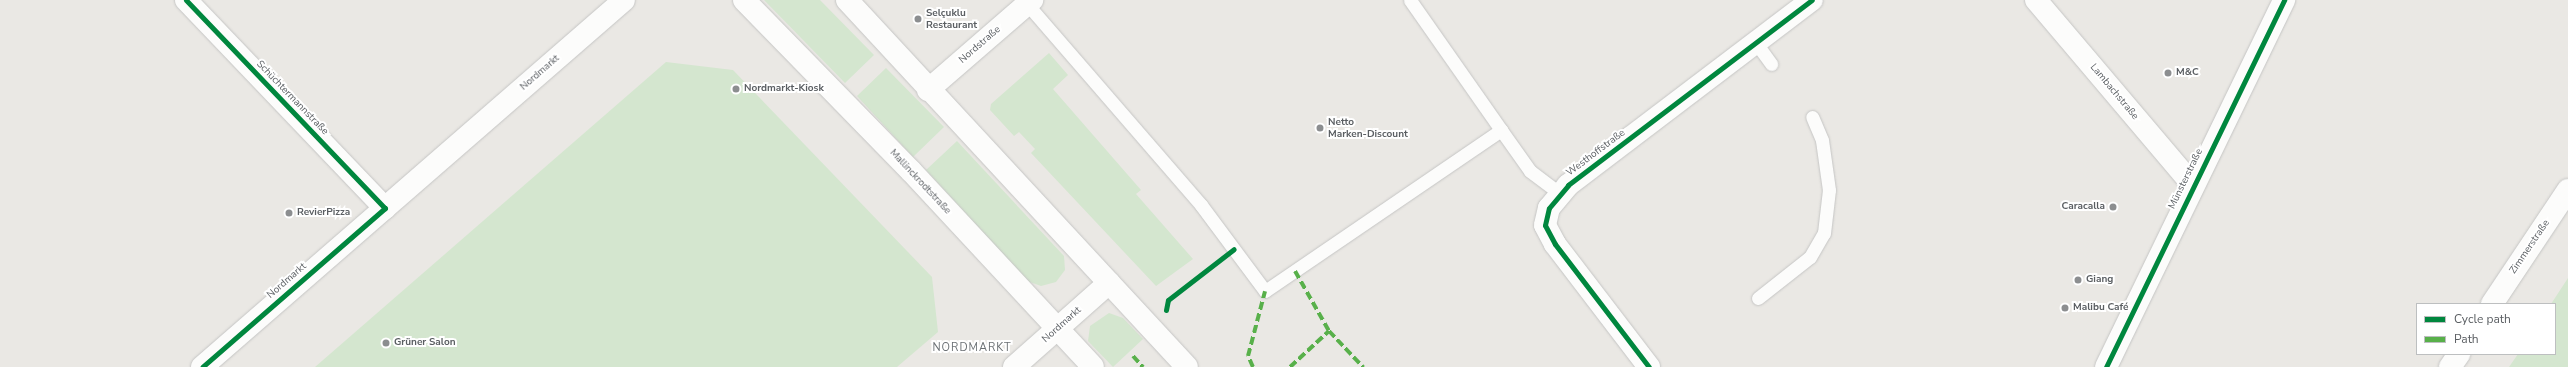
<!DOCTYPE html>
<html>
<head>
<meta charset="utf-8">
<style>
  body { margin:0 }
  #map { position:relative; width:2568px; height:367px; overflow:hidden; background:#eae8e4; font-family:"Nunito Sans",sans-serif }
  div>[style] { position:absolute }
  .green>* { inset:0; background:#d4e6cf }
  .roads { filter:drop-shadow(0 0 1px #c5c5c4) drop-shadow(0 0 1px #c5c5c4) }
  .lane>* { height:13px; margin:-6.5px; padding:0 6.5px; transform-origin:6.5px; border-radius:6.5px; background:#fcfcfb }
  .street>* { height:22px; margin:-11px; padding:0 11px; transform-origin:11px; border-radius:11px; background:#fcfcfb }
  .secondary>* { height:22px; margin:-11px; padding:0 11px; transform-origin:11px; border-radius:11px; background:#fcfcfb }
  .quiet>* { height:4px; margin-top:-2px; transform-origin:0; background:repeating-linear-gradient(90deg,#58b04a 0 8px,transparent 0 12px) }
  .cycleway>* { height:5px; margin:-2.5px; padding:0 2.5px; transform-origin:2.5px; border-radius:2.5px; background:#00873e }
  .dots>* { width:11px; height:11px; translate:-50% -50%; box-sizing:border-box; border:2px solid #fff; border-radius:50% }
  span { translate:-50% -50%; white-space:nowrap; text-align:center; line-height:1.15; -webkit-text-stroke:4px #fff; paint-order:stroke }
  .poi-label { font-size:10px; color:#5a5e62; font-weight:700 }
  .left { translate:0 -50%; text-align:left }
  .right { translate:-100% -50%; text-align:right }
  .street-label { font-size:10px; color:#5a5e62 }
  .neighbourhood-label { font-size:11px; color:#6b7074; letter-spacing:1px }
  .legend { position:absolute; left:2416px; top:303px; width:140px; height:52px; box-sizing:border-box; background:#fff; border:1px solid #bdbfc0; margin:0; padding:5px 7px; list-style:none; font-size:12px; color:#5a5e62 }
  .legend li { display:flex; align-items:center; gap:8px; height:20px }
  .legend b { width:20px; border:1px solid #bdbfc0 }
</style>
</head>
<body>
<div id="map">
  <div class="green">
    <div style="clip-path:polygon(764px 0,820px 0,874px 55px,845px 83px)"></div>
    <div style="clip-path:polygon(1049px 53px,1068px 75px,1053px 89px,1141px 190px,1136px 194px,1193px 259px,1156px 286px,1031px 153px,1035px 149px,1019px 132px,1014px 136px,990px 110px,991px 104px)"></div>
    <div style="clip-path:polygon(666px 62px,733px 70px,932px 277px,938px 332px,897px 367px,315px 367px)"></div>
    <div style="clip-path:polygon(886px 68px,944px 127px,913px 157px,857px 96px)"></div>
    <div style="clip-path:polygon(957px 141px,1064px 256px,1065px 270px,1056px 282px,1041px 286px,1027px 281px,926px 170px)"></div>
    <div style="clip-path:polygon(2568px 278px,2568px 367px,2509px 367px,2518px 354px,2555px 354px,2555px 304px,2551px 304px)"></div>
    <div style="clip-path:polygon(1109px 313px,1123px 318px,1143px 339px,1113px 367px,1088px 341px,1090px 326px)"></div>
  </div>
  <div class="roads">
    <div class="lane">
      <div style="left:1410px;top:0;width:159px;rotate:55deg"></div>
      <div style="left:1027px;top:4px;width:266px;rotate:49.1deg"></div>
      <div style="left:1201px;top:205px;width:107px;rotate:53.3deg"></div>
      <div style="left:1265px;top:291px;width:286px;rotate:-34.3deg"></div>
      <div style="left:1501px;top:130px;width:50px;rotate:54.7deg"></div>
      <div style="left:1530px;top:171px;width:36px;rotate:37deg"></div>
      <div style="left:1756px;top:43px;width:26px;rotate:54deg"></div>
      <div style="left:1758px;top:298px;width:66px;rotate:-38.3deg"></div>
      <div style="left:1810px;top:257px;width:28px;rotate:-60deg"></div>
      <div style="left:1824px;top:233px;width:43px;rotate:-83.4deg"></div>
      <div style="left:1829px;top:190px;width:50px;rotate:-98deg"></div>
      <div style="left:1822px;top:140px;width:25px;rotate:-113deg"></div>
    </div>
    <div class="street">
      <div style="left:186px;top:0;width:288px;rotate:46.3deg"></div>
      <div style="left:2036px;top:0;width:243px;rotate:49.7deg"></div>
      <div style="left:928px;top:90px;width:138px;rotate:-40.9deg"></div>
      <div style="left:2492px;top:304px;width:137px;rotate:-56.3deg"></div>
      <div style="left:202px;top:367px;width:559px;rotate:-41.01deg"></div>
      <div style="left:1014px;top:367px;width:127px;rotate:-41.5deg"></div>
      <div style="left:1649px;top:367px;width:155px;rotate:-127.4deg"></div>
      <div style="left:1555px;top:244px;width:21px;rotate:-118deg"></div>
      <div style="left:1545px;top:225px;width:17px;rotate:-77deg"></div>
      <div style="left:1549px;top:208px;width:30px;rotate:-50deg"></div>
      <div style="left:1568px;top:185px;width:306px;rotate:-37.2deg"></div>
      <div style="left:2106px;top:367px;width:408px;rotate:-64.1deg"></div>
      <div style="left:2450px;top:367px;width:16px;rotate:-55deg"></div>
    </div>
    <div class="secondary">
      <div style="left:744px;top:0;width:239px;rotate:45.7deg"></div>
      <div style="left:911px;top:171px;width:267px;rotate:47.1deg"></div>
      <div style="left:847px;top:0;width:500px;rotate:47.19deg"></div>
    </div>
  </div>
  <div class="quiet">
    <div style="left:1295px;top:271px;width:69px;rotate:60.5deg"></div>
    <div style="left:1329px;top:331px;width:50px;rotate:46.6deg"></div>
    <div style="left:1133px;top:356px;width:15px;rotate:48deg"></div>
    <div style="left:1253px;top:367px;width:12px;rotate:-114deg"></div>
    <div style="left:1248px;top:356px;width:67px;rotate:-75.3deg"></div>
    <div style="left:1290px;top:367px;width:53px;rotate:-42.7deg"></div>
  </div>
  <div class="cycleway">
    <div style="left:186px;top:0;width:288px;rotate:46.3deg"></div>
    <div style="left:385px;top:208px;width:242px;rotate:139deg"></div>
    <div style="left:1166px;top:310px;width:10px;rotate:-79deg"></div>
    <div style="left:1168px;top:300px;width:83px;rotate:-37.7deg"></div>
    <div style="left:1649px;top:367px;width:155px;rotate:-127.4deg"></div>
    <div style="left:1555px;top:244px;width:21px;rotate:-118deg"></div>
    <div style="left:1545px;top:225px;width:17px;rotate:-77deg"></div>
    <div style="left:1549px;top:208px;width:30px;rotate:-50deg"></div>
    <div style="left:1568px;top:185px;width:306px;rotate:-37.2deg"></div>
    <div style="left:2106px;top:367px;width:408px;rotate:-64.1deg"></div>
  </div>
  <div class="dots">
    <div style="left:918px;top:19px;background:#8c8e90"></div>
    <div style="left:2168px;top:73px;background:#8c8e90"></div>
    <div style="left:736px;top:89px;background:#8c8e90"></div>
    <div style="left:1320px;top:128px;background:#8c8e90"></div>
    <div style="left:2113px;top:207px;background:#8c8e90"></div>
    <div style="left:289px;top:213px;background:#8c8e90"></div>
    <div style="left:2078px;top:280px;background:#8c8e90"></div>
    <div style="left:2065px;top:308px;background:#8c8e90"></div>
    <div style="left:386px;top:343px;background:#8c8e90"></div>
  </div>
  <div class="poi-label">
    <span class="left" style="left:926px;top:19px">Selçuklu<br>Restaurant</span>
    <span class="left" style="left:2176px;top:73px">M&amp;C</span>
    <span class="left" style="left:744px;top:89px">Nordmarkt-Kiosk</span>
    <span class="left" style="left:1328px;top:128px">Netto<br>Marken-Discount</span>
    <span class="right" style="left:2105px;top:207px">Caracalla</span>
    <span class="left" style="left:297px;top:213px">RevierPizza</span>
    <span class="left" style="left:2086px;top:280px">Giang</span>
    <span class="left" style="left:2073px;top:308px">Malibu Café</span>
    <span class="left" style="left:394px;top:343px">Grüner Salon</span>
  </div>
  <div class="street-label">
    <span style="left:980px;top:45px;rotate:-41deg">Nordstraße</span>
    <span style="left:540px;top:73px;rotate:-41deg">Nordmarkt</span>
    <span style="left:2114px;top:92px;rotate:50deg">Lambachstraße</span>
    <span style="left:292px;top:98px;rotate:46deg">Schüchtermannstraße</span>
    <span style="left:1596px;top:153px;rotate:-37deg">Westhoffstraße</span>
    <span style="left:2186px;top:179px;rotate:-64deg">Münsterstraße</span>
    <span style="left:920px;top:182px;rotate:47deg">Mallinckrodtstraße</span>
    <span style="left:2530px;top:247px;rotate:-56deg">Zimmerstraße</span>
    <span style="left:287px;top:281px;rotate:-41deg">Nordmarkt</span>
    <span style="left:1062px;top:325px;rotate:-42deg">Nordmarkt</span>
  </div>
  <div class="neighbourhood-label">
    <span style="left:972px;top:348px">NORDMARKT</span>
  </div>
  <ul class="legend">
  <li><b style="height:5px;background:#00873e"></b>Cycle path</li>
  <li><b style="height:5px;background:#58b04a"></b>Path</li>
  </ul>
</div>
</body>
</html>
